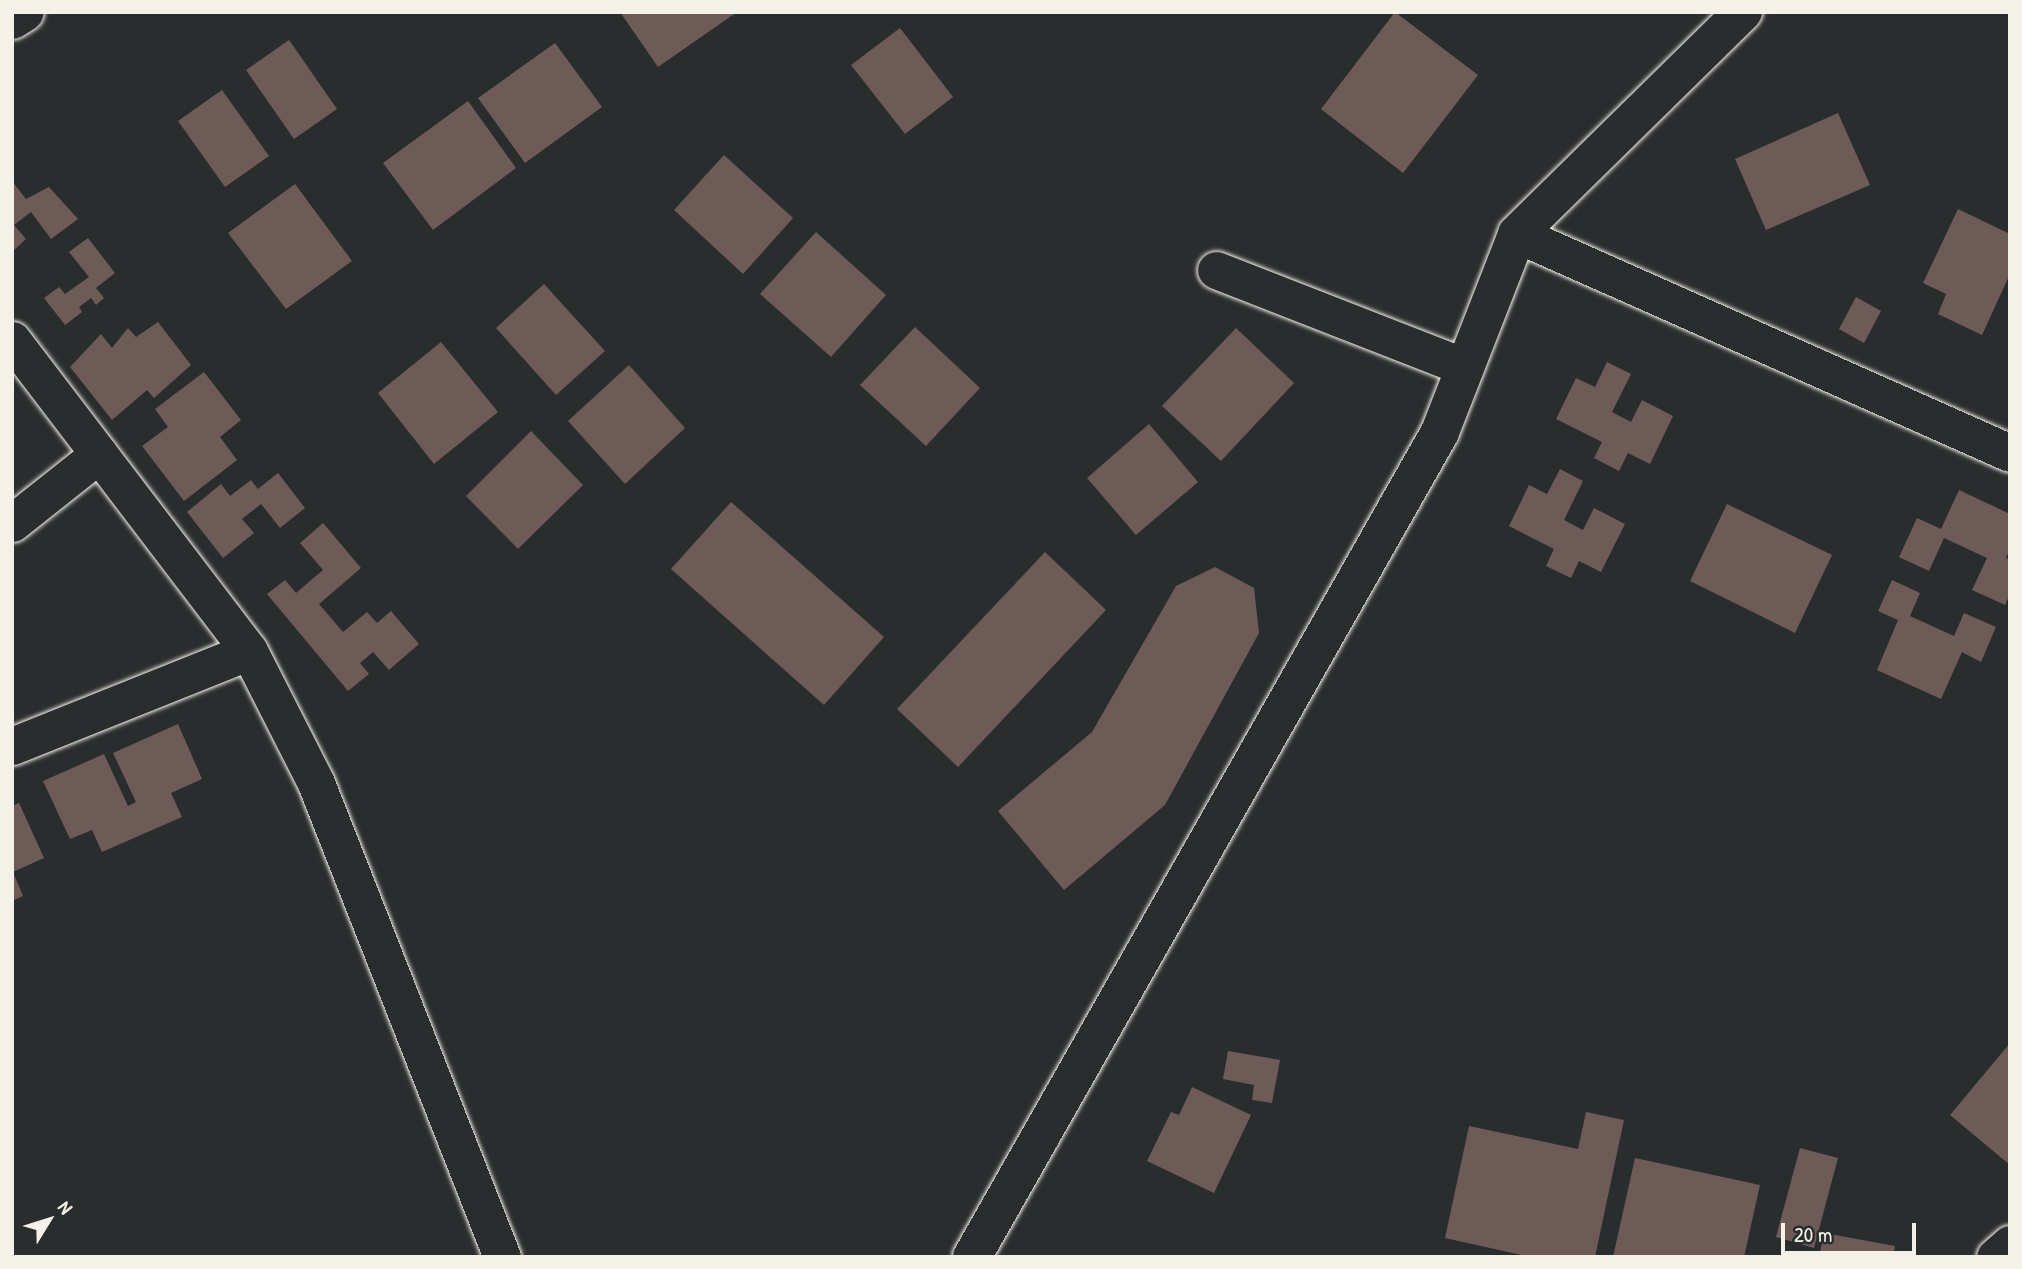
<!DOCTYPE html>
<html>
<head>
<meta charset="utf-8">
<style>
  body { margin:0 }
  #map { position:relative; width:2022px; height:1269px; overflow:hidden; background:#2a2d2e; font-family:"Patrick Hand",sans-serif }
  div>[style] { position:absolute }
  .building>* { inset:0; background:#6e5b58 }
  .roads { filter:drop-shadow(0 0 2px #f4f1e8) drop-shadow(0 0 2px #f4f1e8) }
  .street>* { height:37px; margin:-18.5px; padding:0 18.5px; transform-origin:18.5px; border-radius:18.5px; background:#2a2d2e }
  .secondary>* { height:38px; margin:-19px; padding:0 19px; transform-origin:19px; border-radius:19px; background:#2a2d2e }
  span { translate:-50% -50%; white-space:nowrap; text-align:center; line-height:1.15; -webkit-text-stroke:7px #2a2d2e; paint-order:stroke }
  .frame { position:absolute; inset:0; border:14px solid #f4f1e8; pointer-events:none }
  .north { position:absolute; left:14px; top:1185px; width:70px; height:70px; -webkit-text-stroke:5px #2a2d2e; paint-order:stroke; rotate:52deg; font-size:19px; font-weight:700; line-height:28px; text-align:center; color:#f4f1e8 }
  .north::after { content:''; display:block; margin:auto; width:24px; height:32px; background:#f4f1e8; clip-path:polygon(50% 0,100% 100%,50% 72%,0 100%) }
  .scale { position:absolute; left:1781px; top:1223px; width:135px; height:32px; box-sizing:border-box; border:4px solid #f4f1e8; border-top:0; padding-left:9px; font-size:21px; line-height:24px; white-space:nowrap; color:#f4f1e8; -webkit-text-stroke:5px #2a2d2e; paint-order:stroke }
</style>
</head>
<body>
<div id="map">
  <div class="building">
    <div style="clip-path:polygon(620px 12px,737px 12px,658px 67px)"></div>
    <div style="clip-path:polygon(1395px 12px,1478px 75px,1403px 173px,1321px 109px)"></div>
    <div style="clip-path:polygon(900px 28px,953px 97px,905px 134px,851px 65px)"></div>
    <div style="clip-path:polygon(289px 40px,337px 109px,294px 139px,246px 70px)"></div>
    <div style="clip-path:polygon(555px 43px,602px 107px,525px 163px,478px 98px)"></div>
    <div style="clip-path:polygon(222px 90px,269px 156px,225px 187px,178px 121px)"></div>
    <div style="clip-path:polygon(468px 101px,516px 168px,433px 230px,383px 163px)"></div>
    <div style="clip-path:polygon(1838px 113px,1870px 185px,1766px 230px,1735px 159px)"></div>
    <div style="clip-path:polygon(724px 155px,793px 218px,743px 274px,674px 210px)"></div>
    <div style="clip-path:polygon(12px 181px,26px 199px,49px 187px,78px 219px,51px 239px,31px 212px,14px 225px,26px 239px,12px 252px)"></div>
    <div style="clip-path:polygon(295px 184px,352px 261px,286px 309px,228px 233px)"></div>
    <div style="clip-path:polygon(1958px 209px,2010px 234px,2010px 274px,1982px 335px,1938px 314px,1946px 294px,1923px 283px)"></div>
    <div style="clip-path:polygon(816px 232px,886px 295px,831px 357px,760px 294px)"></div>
    <div style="clip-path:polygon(88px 238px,115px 273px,96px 288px,104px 298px,96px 305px,91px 298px,79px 307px,82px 312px,65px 325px,44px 298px,59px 287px,65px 294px,89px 277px,69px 252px)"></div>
    <div style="clip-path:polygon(544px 284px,605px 351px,556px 395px,496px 328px)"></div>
    <div style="clip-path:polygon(1856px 297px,1881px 311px,1864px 343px,1839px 329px)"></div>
    <div style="clip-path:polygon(158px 322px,191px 365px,154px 398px,147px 390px,112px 420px,70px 367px,101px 334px,112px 348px,128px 328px,136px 337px)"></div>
    <div style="clip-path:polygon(915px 327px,980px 388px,926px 446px,860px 385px)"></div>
    <div style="clip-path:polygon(1236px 328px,1294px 383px,1221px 461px,1162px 406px)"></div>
    <div style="clip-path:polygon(441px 342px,498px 412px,434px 464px,378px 393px)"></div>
    <div style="clip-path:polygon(1607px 362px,1631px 374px,1612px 412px,1631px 422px,1642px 400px,1673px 416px,1650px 464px,1628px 453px,1619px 471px,1594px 458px,1602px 442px,1556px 419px,1576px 378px,1595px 387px)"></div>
    <div style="clip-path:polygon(629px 365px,685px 428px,625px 484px,568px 421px)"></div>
    <div style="clip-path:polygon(204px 372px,241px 420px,220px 437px,237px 460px,184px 501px,142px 446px,168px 427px,155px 409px)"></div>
    <div style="clip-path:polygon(1149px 424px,1198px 482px,1136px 535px,1087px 478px)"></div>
    <div style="clip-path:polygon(531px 431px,583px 485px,518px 549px,466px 496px)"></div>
    <div style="clip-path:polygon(1560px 469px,1583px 481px,1564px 520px,1583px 530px,1594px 508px,1625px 524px,1601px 572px,1579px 561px,1571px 578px,1546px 566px,1554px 549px,1509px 526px,1529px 485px,1547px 494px)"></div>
    <div style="clip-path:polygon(278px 473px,305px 508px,280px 528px,261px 504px,242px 519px,254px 533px,223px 558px,187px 512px,221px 484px,230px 496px,251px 480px,258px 489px)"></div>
    <div style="clip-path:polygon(1959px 490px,2010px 514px,2010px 549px,2006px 558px,2010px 560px,2010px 594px,2005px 605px,1972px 590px,1987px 558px,1944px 538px,1929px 571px,1899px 557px,1917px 518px,1941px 529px)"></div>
    <div style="clip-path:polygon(731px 502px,884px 637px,824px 705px,671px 569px)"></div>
    <div style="clip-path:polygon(1727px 504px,1832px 555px,1795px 633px,1690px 581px)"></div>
    <div style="clip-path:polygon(323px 523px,361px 568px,319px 604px,343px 632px,367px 612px,377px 623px,391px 611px,419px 644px,389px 670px,373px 652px,360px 663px,369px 674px,348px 691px,267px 594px,285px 580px,296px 593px,323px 570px,300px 543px)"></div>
    <div style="clip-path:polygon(1045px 552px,1106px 610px,958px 767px,897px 709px)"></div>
    <div style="clip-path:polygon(1215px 567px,1254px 588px,1259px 633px,1165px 805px,1064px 890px,998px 811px,1092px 732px,1176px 586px)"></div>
    <div style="clip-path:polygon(1892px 580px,1920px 593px,1910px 616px,1954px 636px,1964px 613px,1996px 627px,1981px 662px,1962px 652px,1941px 699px,1877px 670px,1898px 620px,1878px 611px)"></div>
    <div style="clip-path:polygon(178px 724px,202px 779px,171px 793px,182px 817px,102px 852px,92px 830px,70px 839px,43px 781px,104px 754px,128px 806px,136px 802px,113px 753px)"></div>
    <div style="clip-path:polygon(19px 803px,44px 858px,13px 872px,23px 896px,12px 901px,12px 806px)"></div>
    <div style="clip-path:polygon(2010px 1043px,2010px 1165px,1950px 1115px)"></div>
    <div style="clip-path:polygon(1228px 1051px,1280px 1060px,1272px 1103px,1252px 1100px,1254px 1085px,1223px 1079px)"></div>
    <div style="clip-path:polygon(1192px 1087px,1251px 1115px,1214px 1193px,1147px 1161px,1171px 1112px,1179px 1115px)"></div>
    <div style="clip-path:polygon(1586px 1112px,1624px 1120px,1595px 1257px,1530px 1257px,1445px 1238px,1469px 1126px,1578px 1149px)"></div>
    <div style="clip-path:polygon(1800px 1148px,1838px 1158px,1814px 1248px,1776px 1237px)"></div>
    <div style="clip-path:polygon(1635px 1158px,1760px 1185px,1744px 1257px,1613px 1257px)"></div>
    <div style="clip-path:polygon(1824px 1233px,1895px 1246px,1893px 1257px,1819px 1257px)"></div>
  </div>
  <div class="roads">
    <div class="street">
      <div style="left:12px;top:20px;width:15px;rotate:-32deg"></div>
      <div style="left:1517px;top:234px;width:539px;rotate:23.95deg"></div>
      <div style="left:1216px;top:270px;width:267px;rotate:21.3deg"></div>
      <div style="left:12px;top:340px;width:391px;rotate:52.7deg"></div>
      <div style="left:249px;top:651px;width:148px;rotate:63.1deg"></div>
      <div style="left:316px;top:783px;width:509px;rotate:68.57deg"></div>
      <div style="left:12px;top:523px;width:111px;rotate:-38.4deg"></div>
      <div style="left:12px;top:746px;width:255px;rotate:-21.8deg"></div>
      <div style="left:1995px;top:1257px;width:20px;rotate:-41deg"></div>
    </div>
    <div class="secondary">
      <div style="left:972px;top:1257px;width:948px;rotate:-60.43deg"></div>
      <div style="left:1440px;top:432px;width:212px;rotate:-68.7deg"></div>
      <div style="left:1517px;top:234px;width:317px;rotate:-44.5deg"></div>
    </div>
  </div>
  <div class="frame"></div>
  <div class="north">N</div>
  <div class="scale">20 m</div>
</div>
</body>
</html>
